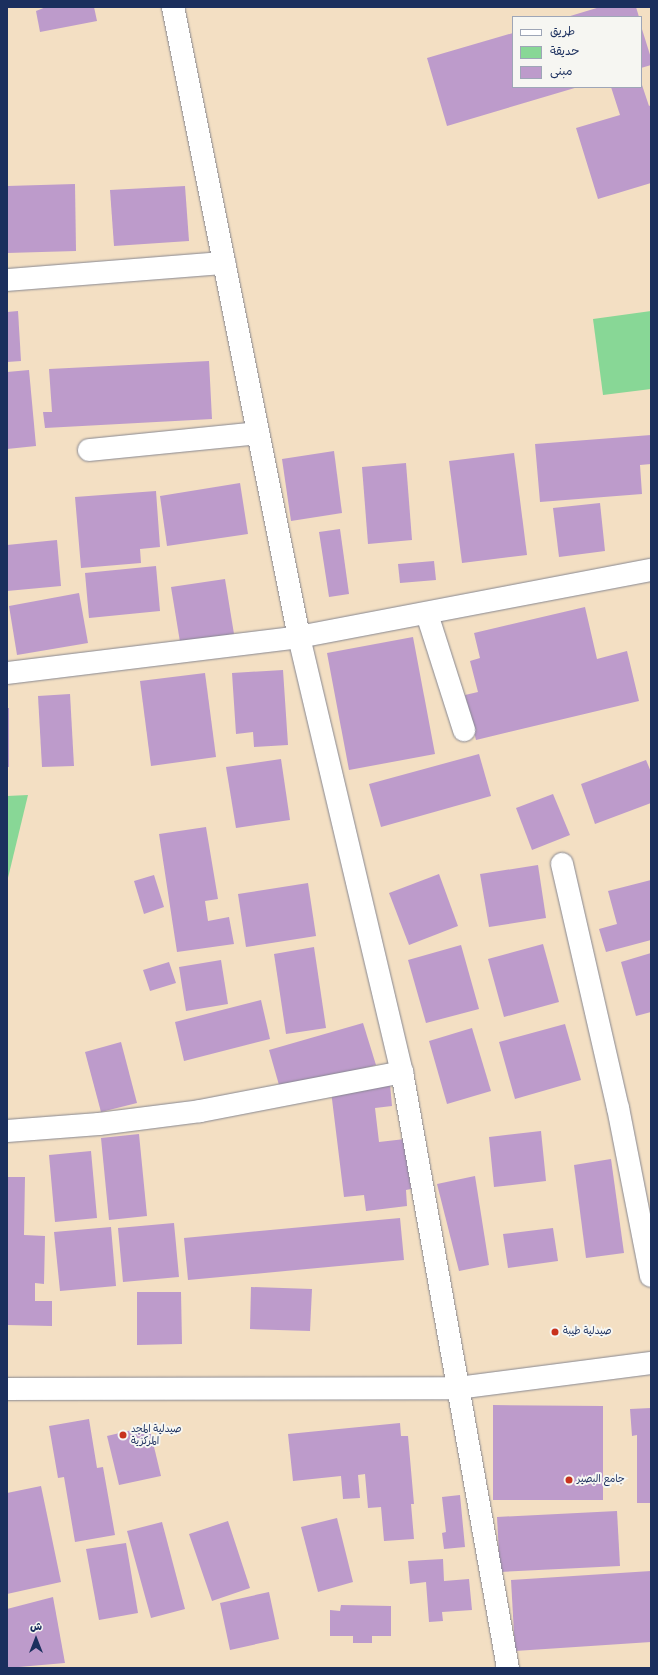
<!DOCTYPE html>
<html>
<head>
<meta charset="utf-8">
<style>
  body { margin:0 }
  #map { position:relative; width:658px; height:1675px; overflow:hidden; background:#f3dfc3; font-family:"Balsamiq Sans","Playpen Sans Arabic",sans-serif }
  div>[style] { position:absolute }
  .green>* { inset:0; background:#88d796 }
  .building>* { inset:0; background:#bd9bcb }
  .roads { filter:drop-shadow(0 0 1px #878790) drop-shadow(0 0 1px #878790) }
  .minor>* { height:22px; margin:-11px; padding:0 11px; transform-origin:11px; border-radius:11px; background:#fff }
  .major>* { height:22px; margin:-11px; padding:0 11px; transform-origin:11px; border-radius:11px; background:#fff }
  .dots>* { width:11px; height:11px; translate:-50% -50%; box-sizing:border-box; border:2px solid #f6f6f2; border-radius:50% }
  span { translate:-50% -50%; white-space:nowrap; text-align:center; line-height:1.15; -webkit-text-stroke:4px #f6f6f2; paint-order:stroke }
  .poi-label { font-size:10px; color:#1b2f5e }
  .left { translate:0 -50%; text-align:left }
  .frame { position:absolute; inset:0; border:8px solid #1b2f5e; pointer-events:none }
  .legend { position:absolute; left:512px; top:16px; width:130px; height:72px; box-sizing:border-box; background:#f6f6f2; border:1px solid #9ea6b7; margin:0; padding:5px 7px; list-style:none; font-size:12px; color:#1b2f5e }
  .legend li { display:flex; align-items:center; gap:8px; height:20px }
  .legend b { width:20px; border:1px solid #9ea6b7 }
  .north { position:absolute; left:16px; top:1619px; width:40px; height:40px; -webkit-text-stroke:3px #f6f6f2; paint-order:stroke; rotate:0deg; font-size:11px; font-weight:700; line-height:16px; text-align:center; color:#1b2f5e }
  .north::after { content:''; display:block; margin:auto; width:14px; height:18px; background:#1b2f5e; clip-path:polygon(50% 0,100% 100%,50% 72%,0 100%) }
</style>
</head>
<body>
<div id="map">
  <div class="green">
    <div style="clip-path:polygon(651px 311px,651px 389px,603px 395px,593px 319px)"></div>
    <div style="clip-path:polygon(28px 795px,7px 882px,7px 796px)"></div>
  </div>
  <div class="building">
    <div style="clip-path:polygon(46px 7px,94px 7px,97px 21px,40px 32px,36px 11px)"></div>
    <div style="clip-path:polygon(600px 7px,636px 7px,639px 17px,567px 17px)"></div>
    <div style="clip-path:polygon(641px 26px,651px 58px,651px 65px,641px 68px)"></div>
    <div style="clip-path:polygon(513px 33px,513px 87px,578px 87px,447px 126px,427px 58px)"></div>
    <div style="clip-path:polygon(641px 82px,649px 106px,651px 105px,651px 183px,598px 199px,576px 128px,620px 115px,611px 87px,641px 87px)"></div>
    <div style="clip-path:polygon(75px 184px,76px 251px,7px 253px,7px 186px)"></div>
    <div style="clip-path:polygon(185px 186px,189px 241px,114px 246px,110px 190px)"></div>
    <div style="clip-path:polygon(18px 311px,21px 361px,7px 362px,7px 312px)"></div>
    <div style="clip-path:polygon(209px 361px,212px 419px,45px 428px,43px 412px,52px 412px,49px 369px)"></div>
    <div style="clip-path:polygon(29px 370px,36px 446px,7px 449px,7px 372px)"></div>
    <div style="clip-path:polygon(651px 435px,651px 464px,640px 465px,642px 494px,540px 502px,535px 444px)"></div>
    <div style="clip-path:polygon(334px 451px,342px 513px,291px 521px,282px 459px)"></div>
    <div style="clip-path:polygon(514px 453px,527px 555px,462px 563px,449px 461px)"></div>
    <div style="clip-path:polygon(406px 463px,412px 540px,368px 544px,362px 467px)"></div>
    <div style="clip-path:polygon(240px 483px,248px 534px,167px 546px,160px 496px)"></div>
    <div style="clip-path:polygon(156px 491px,160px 547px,140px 549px,141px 563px,81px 568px,75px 497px)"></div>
    <div style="clip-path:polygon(600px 503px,605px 551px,559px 557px,553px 508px)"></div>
    <div style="clip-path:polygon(340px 529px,349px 594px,329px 597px,319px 532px)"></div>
    <div style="clip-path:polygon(57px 540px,61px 586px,7px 591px,7px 545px)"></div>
    <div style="clip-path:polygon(434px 561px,436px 580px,400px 583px,398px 564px)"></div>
    <div style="clip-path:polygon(156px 566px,160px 611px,89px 618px,85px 573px)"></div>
    <div style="clip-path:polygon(225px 579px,234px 634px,180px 642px,171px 587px)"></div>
    <div style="clip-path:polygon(79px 593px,88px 643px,17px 655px,9px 606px)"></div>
    <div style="clip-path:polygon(585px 607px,597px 659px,627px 651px,639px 701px,476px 740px,465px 695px,478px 692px,470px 661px,480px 658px,474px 633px)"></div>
    <div style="clip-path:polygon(413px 637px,435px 754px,349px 770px,327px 653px)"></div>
    <div style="clip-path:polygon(283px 670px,288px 745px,254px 747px,253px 732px,236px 734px,232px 673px)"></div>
    <div style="clip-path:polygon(205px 673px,216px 757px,151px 766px,140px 681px)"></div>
    <div style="clip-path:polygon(70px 694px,74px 766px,42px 767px,38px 696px)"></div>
    <div style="clip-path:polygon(7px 708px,9px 708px,9px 767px,7px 767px)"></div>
    <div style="clip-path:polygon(479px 754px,491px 796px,381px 827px,369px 784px)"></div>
    <div style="clip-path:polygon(281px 759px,290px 820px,236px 828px,226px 767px)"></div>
    <div style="clip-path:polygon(646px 760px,651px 772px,651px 803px,595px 824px,581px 784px)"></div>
    <div style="clip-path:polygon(553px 794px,570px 835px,532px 850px,516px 808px)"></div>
    <div style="clip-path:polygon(206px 827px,218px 899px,205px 901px,208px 921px,229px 917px,234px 944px,177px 952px,159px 834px)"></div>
    <div style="clip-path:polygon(538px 865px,546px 918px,489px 927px,480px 874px)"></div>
    <div style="clip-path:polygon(439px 874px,458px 926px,409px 945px,389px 893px)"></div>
    <div style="clip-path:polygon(154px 875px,164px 907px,144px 914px,134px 881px)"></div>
    <div style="clip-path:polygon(651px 880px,651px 940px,606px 952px,599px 929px,617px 924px,608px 891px)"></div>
    <div style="clip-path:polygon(308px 883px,316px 936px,246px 947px,238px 894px)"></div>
    <div style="clip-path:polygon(543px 944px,559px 1002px,504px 1017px,488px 959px)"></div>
    <div style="clip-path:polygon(461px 945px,479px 1009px,426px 1023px,408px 960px)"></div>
    <div style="clip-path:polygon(314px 947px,326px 1028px,286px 1034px,274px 954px)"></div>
    <div style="clip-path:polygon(651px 953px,651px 1012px,636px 1016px,621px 962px)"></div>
    <div style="clip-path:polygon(221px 960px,228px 1004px,186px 1011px,179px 967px)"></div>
    <div style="clip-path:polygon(169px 962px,176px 983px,150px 991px,143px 970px)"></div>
    <div style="clip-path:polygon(261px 1000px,270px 1039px,184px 1061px,175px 1022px)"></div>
    <div style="clip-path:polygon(363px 1023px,376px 1065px,281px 1092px,269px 1050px)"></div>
    <div style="clip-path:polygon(565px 1024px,581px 1080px,515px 1099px,499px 1042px)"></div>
    <div style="clip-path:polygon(472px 1028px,491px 1091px,447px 1104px,429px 1041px)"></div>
    <div style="clip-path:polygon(121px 1042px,137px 1103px,101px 1112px,85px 1052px)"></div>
    <div style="clip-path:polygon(390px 1084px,392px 1106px,375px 1108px,379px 1142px,405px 1139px,411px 1189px,406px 1190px,407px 1206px,366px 1211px,364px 1195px,344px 1197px,331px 1091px)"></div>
    <div style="clip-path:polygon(541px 1131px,546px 1181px,494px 1187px,489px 1137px)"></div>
    <div style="clip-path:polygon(139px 1134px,147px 1216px,109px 1220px,101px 1138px)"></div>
    <div style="clip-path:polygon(91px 1151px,97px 1218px,55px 1222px,49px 1155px)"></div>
    <div style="clip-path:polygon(611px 1159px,624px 1253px,586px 1258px,574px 1165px)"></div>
    <div style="clip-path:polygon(475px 1176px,489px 1265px,459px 1271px,437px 1184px)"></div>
    <div style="clip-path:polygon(7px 1177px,25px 1177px,24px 1235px,45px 1236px,44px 1284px,35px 1283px,35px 1301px,52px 1301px,52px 1326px,7px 1325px)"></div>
    <div style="clip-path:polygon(400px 1218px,404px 1260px,188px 1280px,184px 1238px)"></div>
    <div style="clip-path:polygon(174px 1223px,179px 1277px,123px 1282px,118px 1228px)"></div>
    <div style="clip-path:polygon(111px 1227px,116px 1286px,60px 1291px,54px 1232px)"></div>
    <div style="clip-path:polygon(553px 1228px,558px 1261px,508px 1268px,503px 1234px)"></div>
    <div style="clip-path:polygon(251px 1287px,312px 1289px,310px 1331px,250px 1329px)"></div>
    <div style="clip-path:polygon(137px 1292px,181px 1292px,182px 1344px,137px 1345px)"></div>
    <div style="clip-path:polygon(493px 1405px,603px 1406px,603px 1500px,493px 1500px)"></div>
    <div style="clip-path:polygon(651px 1408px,651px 1503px,637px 1503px,637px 1435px,632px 1436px,630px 1409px)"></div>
    <div style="clip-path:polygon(89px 1419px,97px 1468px,103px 1467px,115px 1535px,75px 1542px,64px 1477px,58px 1478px,49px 1426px)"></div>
    <div style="clip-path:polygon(400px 1423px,401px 1436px,408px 1436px,414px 1504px,411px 1504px,414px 1539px,384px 1541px,381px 1507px,368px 1508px,365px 1474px,358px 1475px,360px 1498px,343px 1499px,341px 1476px,293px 1481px,288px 1434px)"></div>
    <div style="clip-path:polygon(149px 1426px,161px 1476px,119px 1485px,107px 1436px)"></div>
    <div style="clip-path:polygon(41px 1486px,61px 1582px,7px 1594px,7px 1493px)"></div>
    <div style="clip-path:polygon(460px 1495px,465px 1547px,444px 1549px,442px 1533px,446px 1532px,442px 1497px)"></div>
    <div style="clip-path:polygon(617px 1511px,620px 1566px,500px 1572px,497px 1517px)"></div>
    <div style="clip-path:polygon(337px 1518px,353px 1582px,318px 1592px,301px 1527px)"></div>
    <div style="clip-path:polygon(228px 1521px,250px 1588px,212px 1601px,189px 1534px)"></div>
    <div style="clip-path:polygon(162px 1522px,185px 1609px,151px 1618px,127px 1531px)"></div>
    <div style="clip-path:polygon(126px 1543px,138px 1613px,99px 1620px,86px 1549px)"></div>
    <div style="clip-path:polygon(443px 1559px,444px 1581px,469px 1579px,472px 1610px,442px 1612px,443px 1621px,429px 1622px,426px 1582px,410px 1584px,408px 1561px)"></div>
    <div style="clip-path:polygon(651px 1571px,651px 1642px,515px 1651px,511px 1580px)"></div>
    <div style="clip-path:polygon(269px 1592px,279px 1639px,230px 1650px,220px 1603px)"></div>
    <div style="clip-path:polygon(53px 1597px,65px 1663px,7px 1668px,7px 1609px)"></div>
    <div style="clip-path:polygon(341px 1605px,391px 1606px,391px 1636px,372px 1636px,372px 1643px,353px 1643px,353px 1636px,330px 1636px,330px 1610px,340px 1611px)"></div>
  </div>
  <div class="roads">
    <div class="minor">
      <div style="left:173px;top:7px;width:642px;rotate:78.69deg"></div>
      <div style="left:299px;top:637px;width:447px;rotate:76.7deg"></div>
      <div style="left:402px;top:1072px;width:605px;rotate:79.92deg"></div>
      <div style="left:7px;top:280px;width:218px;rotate:-4.5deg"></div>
      <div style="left:89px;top:450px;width:170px;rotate:-5.7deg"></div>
      <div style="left:427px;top:614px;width:122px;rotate:72.3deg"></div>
      <div style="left:7px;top:673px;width:294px;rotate:-7deg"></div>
      <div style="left:299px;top:637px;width:358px;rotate:-10.8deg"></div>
      <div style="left:562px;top:864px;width:250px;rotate:77.1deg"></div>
      <div style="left:618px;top:1108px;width:171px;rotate:78.9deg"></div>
      <div style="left:7px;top:1131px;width:92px;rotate:-4.4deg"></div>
      <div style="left:99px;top:1124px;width:102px;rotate:-7.3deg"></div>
      <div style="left:200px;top:1111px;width:206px;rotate:-10.9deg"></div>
    </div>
    <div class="major">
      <div style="left:7px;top:1389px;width:451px;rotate:-0.1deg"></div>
      <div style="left:458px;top:1388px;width:195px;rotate:-7.4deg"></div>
    </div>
  </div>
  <div class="dots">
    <div style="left:555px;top:1332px;background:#c8321e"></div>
    <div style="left:123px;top:1435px;background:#c8321e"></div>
    <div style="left:569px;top:1480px;background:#c8321e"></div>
  </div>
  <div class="poi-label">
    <span class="left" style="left:563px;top:1332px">صيدلية طيبة</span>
    <span class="left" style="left:131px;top:1435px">صيدلية المجد<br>المركزية</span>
    <span class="left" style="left:577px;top:1480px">جامع البصير</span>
  </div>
  <div class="frame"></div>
  <ul class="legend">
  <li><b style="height:5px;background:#fff"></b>طريق</li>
  <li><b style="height:11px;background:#88d796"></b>حديقة</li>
  <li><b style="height:11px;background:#bd9bcb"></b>مبنى</li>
  </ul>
  <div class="north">ش</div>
</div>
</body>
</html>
